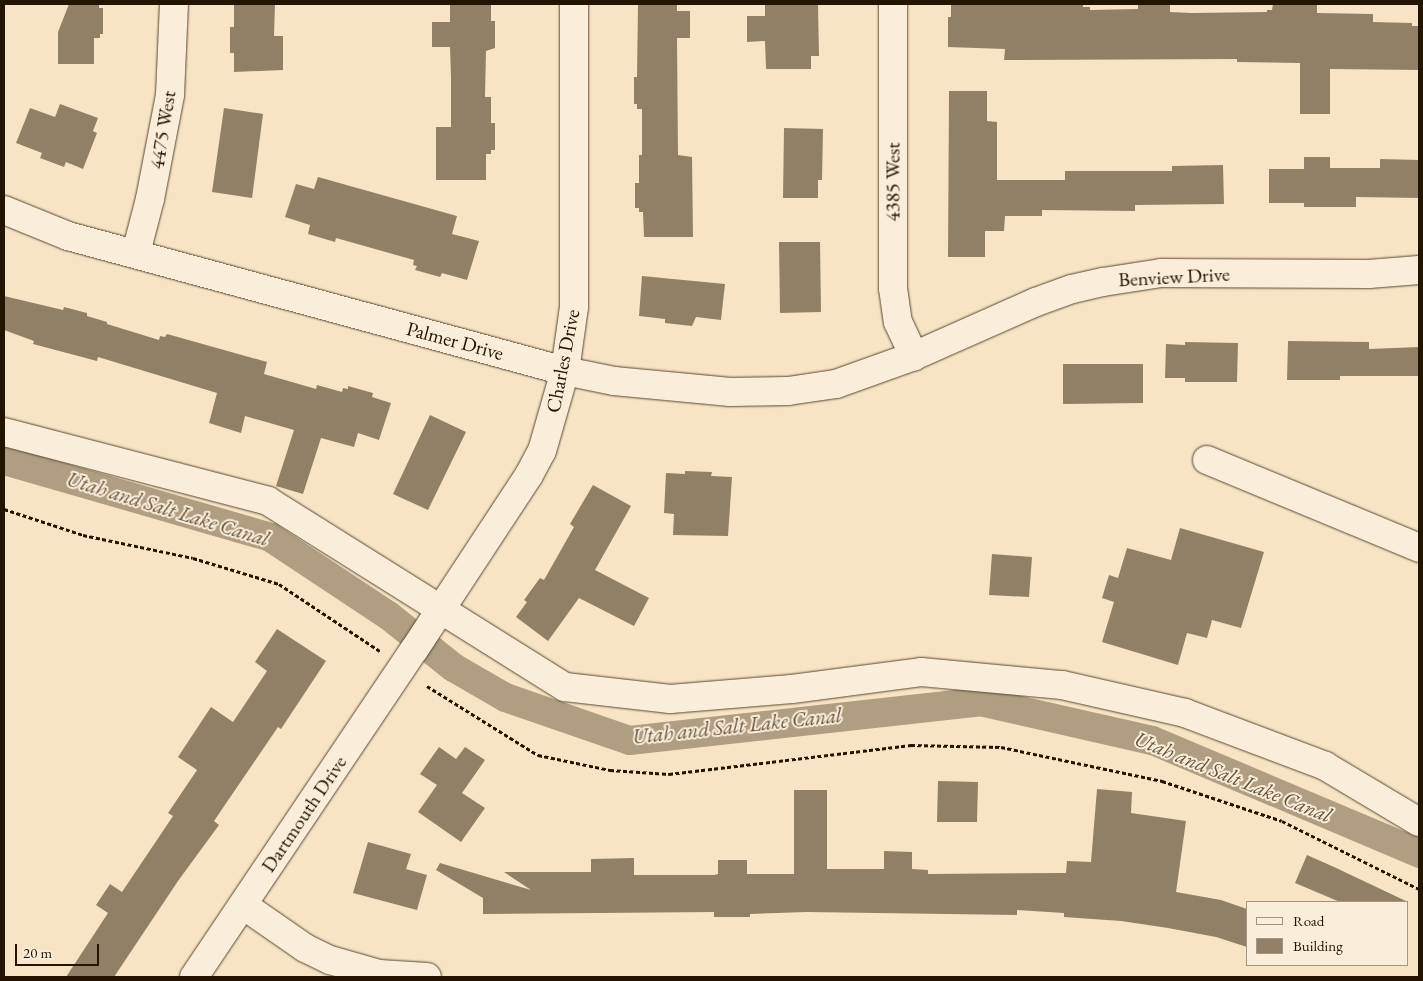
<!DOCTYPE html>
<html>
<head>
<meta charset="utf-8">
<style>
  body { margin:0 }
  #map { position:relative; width:1423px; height:981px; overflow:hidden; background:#f8e4c5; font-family:"EB Garamond",serif }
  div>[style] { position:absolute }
  .canal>* { height:29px; margin:-14.5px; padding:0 14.5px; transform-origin:14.5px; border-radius:14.5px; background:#b09d82 }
  .building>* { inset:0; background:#928066 }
  .path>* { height:3px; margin-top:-1.5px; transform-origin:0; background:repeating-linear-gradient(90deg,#231400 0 4px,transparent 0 6.5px) }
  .roads { filter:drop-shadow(0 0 1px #584831) drop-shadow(0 0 1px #584831) }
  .minor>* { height:28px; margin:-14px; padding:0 14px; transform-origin:14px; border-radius:14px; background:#faedd9 }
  span { translate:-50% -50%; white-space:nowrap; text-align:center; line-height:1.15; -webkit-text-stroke:4px #faedd9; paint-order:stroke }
  .street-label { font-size:20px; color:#231400 }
  .water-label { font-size:21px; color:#62523a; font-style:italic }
  .frame { position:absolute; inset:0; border:5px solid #231400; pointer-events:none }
  .legend { position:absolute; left:1246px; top:901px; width:162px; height:65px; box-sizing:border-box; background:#faedd9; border:1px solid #a49682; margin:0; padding:6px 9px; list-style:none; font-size:15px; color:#231400 }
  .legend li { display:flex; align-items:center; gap:10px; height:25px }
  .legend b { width:25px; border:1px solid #a49682 }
  .scale { position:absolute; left:15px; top:944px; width:84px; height:22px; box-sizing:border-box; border:2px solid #231400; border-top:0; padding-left:6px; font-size:15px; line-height:18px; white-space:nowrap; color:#231400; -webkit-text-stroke:4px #faedd9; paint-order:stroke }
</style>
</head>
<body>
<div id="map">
  <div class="canal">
    <div style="left:4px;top:460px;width:277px;rotate:16.1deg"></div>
    <div style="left:270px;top:537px;width:141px;rotate:33.5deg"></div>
    <div style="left:388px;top:615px;width:83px;rotate:38.7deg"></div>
    <div style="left:453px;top:667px;width:60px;rotate:30deg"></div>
    <div style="left:505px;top:697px;width:131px;rotate:19.1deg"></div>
    <div style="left:629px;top:740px;width:353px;rotate:-6.3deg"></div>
    <div style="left:980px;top:701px;width:176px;rotate:12.8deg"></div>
    <div style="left:1152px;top:740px;width:290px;rotate:22.9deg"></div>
  </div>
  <div class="building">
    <div style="clip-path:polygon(69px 4px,99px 4px,99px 8px,103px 8px,103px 34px,100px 34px,100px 38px,94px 38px,94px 64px,58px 64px,58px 32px)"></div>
    <div style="clip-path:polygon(234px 4px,275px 4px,274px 36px,283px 36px,283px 70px,234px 72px,234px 53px,230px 53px,230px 27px,234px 27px)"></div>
    <div style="clip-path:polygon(450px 4px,491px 4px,491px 21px,495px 21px,495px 48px,486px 51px,485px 97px,491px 97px,491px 123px,495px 123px,495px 150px,491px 150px,491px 154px,486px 154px,486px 180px,436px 180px,436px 127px,451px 127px,451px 77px,450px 47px,432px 47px,432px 22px,450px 22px)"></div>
    <div style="clip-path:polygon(638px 4px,677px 4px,677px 11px,690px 11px,690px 38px,677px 38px,678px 155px,692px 157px,693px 237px,644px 237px,643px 212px,639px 212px,639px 208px,635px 208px,635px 183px,639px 183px,639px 155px,642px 155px,642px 109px,637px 109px,637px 104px,634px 104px,634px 77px,637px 77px)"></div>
    <div style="clip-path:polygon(765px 4px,818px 4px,819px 56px,811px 56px,811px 69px,766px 69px,765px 41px,747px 42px,747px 16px,765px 16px)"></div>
    <div style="clip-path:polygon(951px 4px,1083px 4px,1083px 7px,1090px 7px,1090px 10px,1138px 9px,1138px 4px,1170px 4px,1170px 12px,1191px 13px,1267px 12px,1267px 10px,1272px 10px,1273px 4px,1317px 4px,1317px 13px,1373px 14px,1373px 22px,1412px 23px,1412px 26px,1419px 26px,1419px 70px,1330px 69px,1330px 114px,1300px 114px,1300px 63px,1237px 62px,1237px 59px,1004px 60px,1005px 49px,948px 47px,948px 17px,951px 17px)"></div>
    <div style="clip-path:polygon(949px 91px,987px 91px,987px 121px,997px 122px,997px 180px,1065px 180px,1065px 171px,1172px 171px,1172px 166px,1223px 165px,1224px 204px,1135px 205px,1135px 211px,1042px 210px,1042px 216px,1005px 216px,1004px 231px,985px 231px,985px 257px,948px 257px)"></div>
    <div style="clip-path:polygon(60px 104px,98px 118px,93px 131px,97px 133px,83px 169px,66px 162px,64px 167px,40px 158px,42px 153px,16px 143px,30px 108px,55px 117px)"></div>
    <div style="clip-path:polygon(224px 108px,263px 114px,252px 198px,212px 192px)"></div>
    <div style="clip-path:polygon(784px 128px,823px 129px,822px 180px,818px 180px,818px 198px,783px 198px)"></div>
    <div style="clip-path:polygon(1304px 157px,1330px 157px,1330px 168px,1380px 168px,1380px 159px,1419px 160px,1419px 198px,1356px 197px,1356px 207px,1304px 207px,1304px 203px,1269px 203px,1269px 169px,1304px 169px)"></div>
    <div style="clip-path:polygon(318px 177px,457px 216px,452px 234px,479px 241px,467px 280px,442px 273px,440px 277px,415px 270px,417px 266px,413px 265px,414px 260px,336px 238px,335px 242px,308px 234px,310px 225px,285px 217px,296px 184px,314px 189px)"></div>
    <div style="clip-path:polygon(779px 242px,820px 242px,821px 312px,780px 313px)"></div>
    <div style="clip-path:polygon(642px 276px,725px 284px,721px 320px,696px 317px,692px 326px,665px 323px,665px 319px,639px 316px)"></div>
    <div style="clip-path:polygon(4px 296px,63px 310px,64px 307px,87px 313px,87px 316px,107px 322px,107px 324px,159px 340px,160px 336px,165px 337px,167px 334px,267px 362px,264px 374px,316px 389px,317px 385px,342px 392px,343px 388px,348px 389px,348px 386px,373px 393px,372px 397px,391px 403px,379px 440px,358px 433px,354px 447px,321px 438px,303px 494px,276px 486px,294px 430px,245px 416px,241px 433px,209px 423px,217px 393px,98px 357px,97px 361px,33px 344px,34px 341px,4px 330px)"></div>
    <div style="clip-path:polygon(1288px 341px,1369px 342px,1369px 349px,1419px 347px,1419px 376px,1340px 376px,1340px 380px,1287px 380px)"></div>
    <div style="clip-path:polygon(1185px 342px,1238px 343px,1237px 382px,1185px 382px,1185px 378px,1165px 378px,1166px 344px,1185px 345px)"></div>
    <div style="clip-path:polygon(1063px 364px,1143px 364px,1143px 403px,1063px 404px)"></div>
    <div style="clip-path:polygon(430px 415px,466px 432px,428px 510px,393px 494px)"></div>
    <div style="clip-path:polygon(685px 471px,712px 472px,711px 476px,732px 477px,728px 536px,673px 535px,674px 514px,664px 513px,666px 473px,685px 474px)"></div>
    <div style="clip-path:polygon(593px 485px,631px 506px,595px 570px,649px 598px,634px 626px,579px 598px,548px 641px,516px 617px,527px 602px,524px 600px,540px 578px,544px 580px,574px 527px,570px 524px)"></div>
    <div style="clip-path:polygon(1180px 528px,1264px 552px,1241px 628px,1212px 620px,1207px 638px,1187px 633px,1178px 665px,1102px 642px,1114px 602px,1102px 598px,1109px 575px,1118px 578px,1127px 548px,1171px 560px)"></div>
    <div style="clip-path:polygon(992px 554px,1032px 557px,1029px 597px,989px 595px)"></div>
    <div style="clip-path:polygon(277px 629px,326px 661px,281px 729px,278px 727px,214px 821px,219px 825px,178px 881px,114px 977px,66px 977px,108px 913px,96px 905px,110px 884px,122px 892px,173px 816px,168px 813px,197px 770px,178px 757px,211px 707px,233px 722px,267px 671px,255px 662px)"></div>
    <div style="clip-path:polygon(439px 747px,456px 759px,465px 747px,485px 760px,462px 793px,485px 808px,461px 842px,418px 812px,437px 785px,420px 774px)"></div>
    <div style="clip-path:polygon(938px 781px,978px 782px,977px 822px,937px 822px)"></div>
    <div style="clip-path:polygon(1097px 789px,1132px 792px,1131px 813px,1186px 821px,1176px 892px,1221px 900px,1247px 909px,1247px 947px,1216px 937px,1168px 928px,1121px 921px,1064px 917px,1064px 913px,1017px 910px,1017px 915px,807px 912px,750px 914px,750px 917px,714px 917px,714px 912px,483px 914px,483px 898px,436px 870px,440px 863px,531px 890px,504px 872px,591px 872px,591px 859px,634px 858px,634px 875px,714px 875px,718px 874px,718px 860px,747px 860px,747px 874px,794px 874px,794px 790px,827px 790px,827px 869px,884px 869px,884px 851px,912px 852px,912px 869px,928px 870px,928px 874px,1066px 873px,1067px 861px,1091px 862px)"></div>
    <div style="clip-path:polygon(368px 842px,411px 854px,406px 869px,427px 875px,417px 910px,353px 893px)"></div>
    <div style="clip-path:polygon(1307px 855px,1334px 867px,1408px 902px,1340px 902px,1295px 883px)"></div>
  </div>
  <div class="path">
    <div style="left:4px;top:509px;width:83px;rotate:18.2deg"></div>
    <div style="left:83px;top:535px;width:112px;rotate:11.8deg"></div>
    <div style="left:193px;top:558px;width:90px;rotate:16.8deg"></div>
    <div style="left:279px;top:584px;width:121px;rotate:33.6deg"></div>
    <div style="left:427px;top:686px;width:131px;rotate:31.9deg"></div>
    <div style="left:538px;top:755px;width:74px;rotate:11.8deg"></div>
    <div style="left:610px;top:770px;width:59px;rotate:3.9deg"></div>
    <div style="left:669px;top:774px;width:244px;rotate:-6.8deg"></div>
    <div style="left:911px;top:745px;width:90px;rotate:1.3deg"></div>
    <div style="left:1001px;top:747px;width:165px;rotate:11.9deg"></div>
    <div style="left:1162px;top:781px;width:126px;rotate:18.4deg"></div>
    <div style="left:1282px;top:821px;width:153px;rotate:26.4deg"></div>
  </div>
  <div class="roads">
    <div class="minor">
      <div style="left:893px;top:4px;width:284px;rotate:90deg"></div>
      <div style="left:893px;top:288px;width:34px;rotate:82deg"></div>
      <div style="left:898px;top:322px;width:38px;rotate:65deg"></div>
      <div style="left:4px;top:210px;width:69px;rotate:22.1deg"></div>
      <div style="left:68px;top:236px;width:515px;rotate:15.2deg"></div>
      <div style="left:565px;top:371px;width:50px;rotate:11.5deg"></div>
      <div style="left:614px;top:381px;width:117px;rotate:5.4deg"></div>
      <div style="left:730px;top:392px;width:58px;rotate:-1deg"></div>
      <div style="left:788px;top:391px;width:49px;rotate:-8.3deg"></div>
      <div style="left:836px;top:384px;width:83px;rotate:-19.7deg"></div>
      <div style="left:914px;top:356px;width:133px;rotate:-23.9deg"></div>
      <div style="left:1036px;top:302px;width:38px;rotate:-20deg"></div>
      <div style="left:1072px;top:289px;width:32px;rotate:-13deg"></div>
      <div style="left:1103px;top:282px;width:59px;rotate:-8.8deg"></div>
      <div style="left:1161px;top:273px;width:208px;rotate:0.3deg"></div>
      <div style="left:1369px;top:274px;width:50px;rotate:-4.6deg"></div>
      <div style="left:136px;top:253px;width:56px;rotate:-75.5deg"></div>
      <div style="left:150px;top:199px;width:106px;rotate:-79.1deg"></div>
      <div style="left:170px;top:95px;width:91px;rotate:-87.5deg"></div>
      <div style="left:4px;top:432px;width:273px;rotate:14.6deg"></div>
      <div style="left:268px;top:501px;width:350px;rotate:32.1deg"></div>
      <div style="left:565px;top:687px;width:106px;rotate:6.5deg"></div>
      <div style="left:670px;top:699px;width:122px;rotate:-4.7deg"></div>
      <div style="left:792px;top:689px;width:130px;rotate:-7.5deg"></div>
      <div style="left:921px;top:672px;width:142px;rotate:5.3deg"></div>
      <div style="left:1062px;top:685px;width:126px;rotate:12.8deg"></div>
      <div style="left:1185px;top:713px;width:150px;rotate:20.7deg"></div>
      <div style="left:1325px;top:766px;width:109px;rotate:30.8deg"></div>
      <div style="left:1207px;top:460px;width:230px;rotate:22.5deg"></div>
      <div style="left:243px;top:905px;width:75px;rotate:34.7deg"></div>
      <div style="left:305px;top:948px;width:28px;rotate:26deg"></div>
      <div style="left:330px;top:960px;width:51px;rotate:15.9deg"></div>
      <div style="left:379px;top:974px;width:48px;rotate:3.6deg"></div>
      <div style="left:194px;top:977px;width:394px;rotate:-56.1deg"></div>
      <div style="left:414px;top:650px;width:209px;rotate:-56.7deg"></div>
      <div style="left:529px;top:475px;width:27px;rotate:-62deg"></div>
      <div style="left:542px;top:451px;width:83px;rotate:-74deg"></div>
      <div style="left:565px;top:371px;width:65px;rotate:-82deg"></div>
      <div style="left:574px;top:307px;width:303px;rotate:-90deg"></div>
    </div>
  </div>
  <div class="street-label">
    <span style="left:163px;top:130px;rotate:-81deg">4475 West</span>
    <span style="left:893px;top:182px;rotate:-90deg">4385 West</span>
    <span style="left:1174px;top:277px;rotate:-3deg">Benview Drive</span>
    <span style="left:455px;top:341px;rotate:15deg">Palmer Drive</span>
    <span style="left:563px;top:361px;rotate:-79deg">Charles Drive</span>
    <span style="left:304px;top:814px;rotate:-56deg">Dartmouth Drive</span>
  </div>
  <div class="water-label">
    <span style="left:168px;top:509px;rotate:17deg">Utah and Salt Lake Canal</span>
    <span style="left:737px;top:726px;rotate:-6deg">Utah and Salt Lake Canal</span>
    <span style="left:1233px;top:777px;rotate:22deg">Utah and Salt Lake Canal</span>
  </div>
  <div class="frame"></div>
  <ul class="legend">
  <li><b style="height:6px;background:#faedd9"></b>Road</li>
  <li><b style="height:14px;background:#928066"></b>Building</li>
  </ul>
  <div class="scale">20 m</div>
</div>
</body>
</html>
